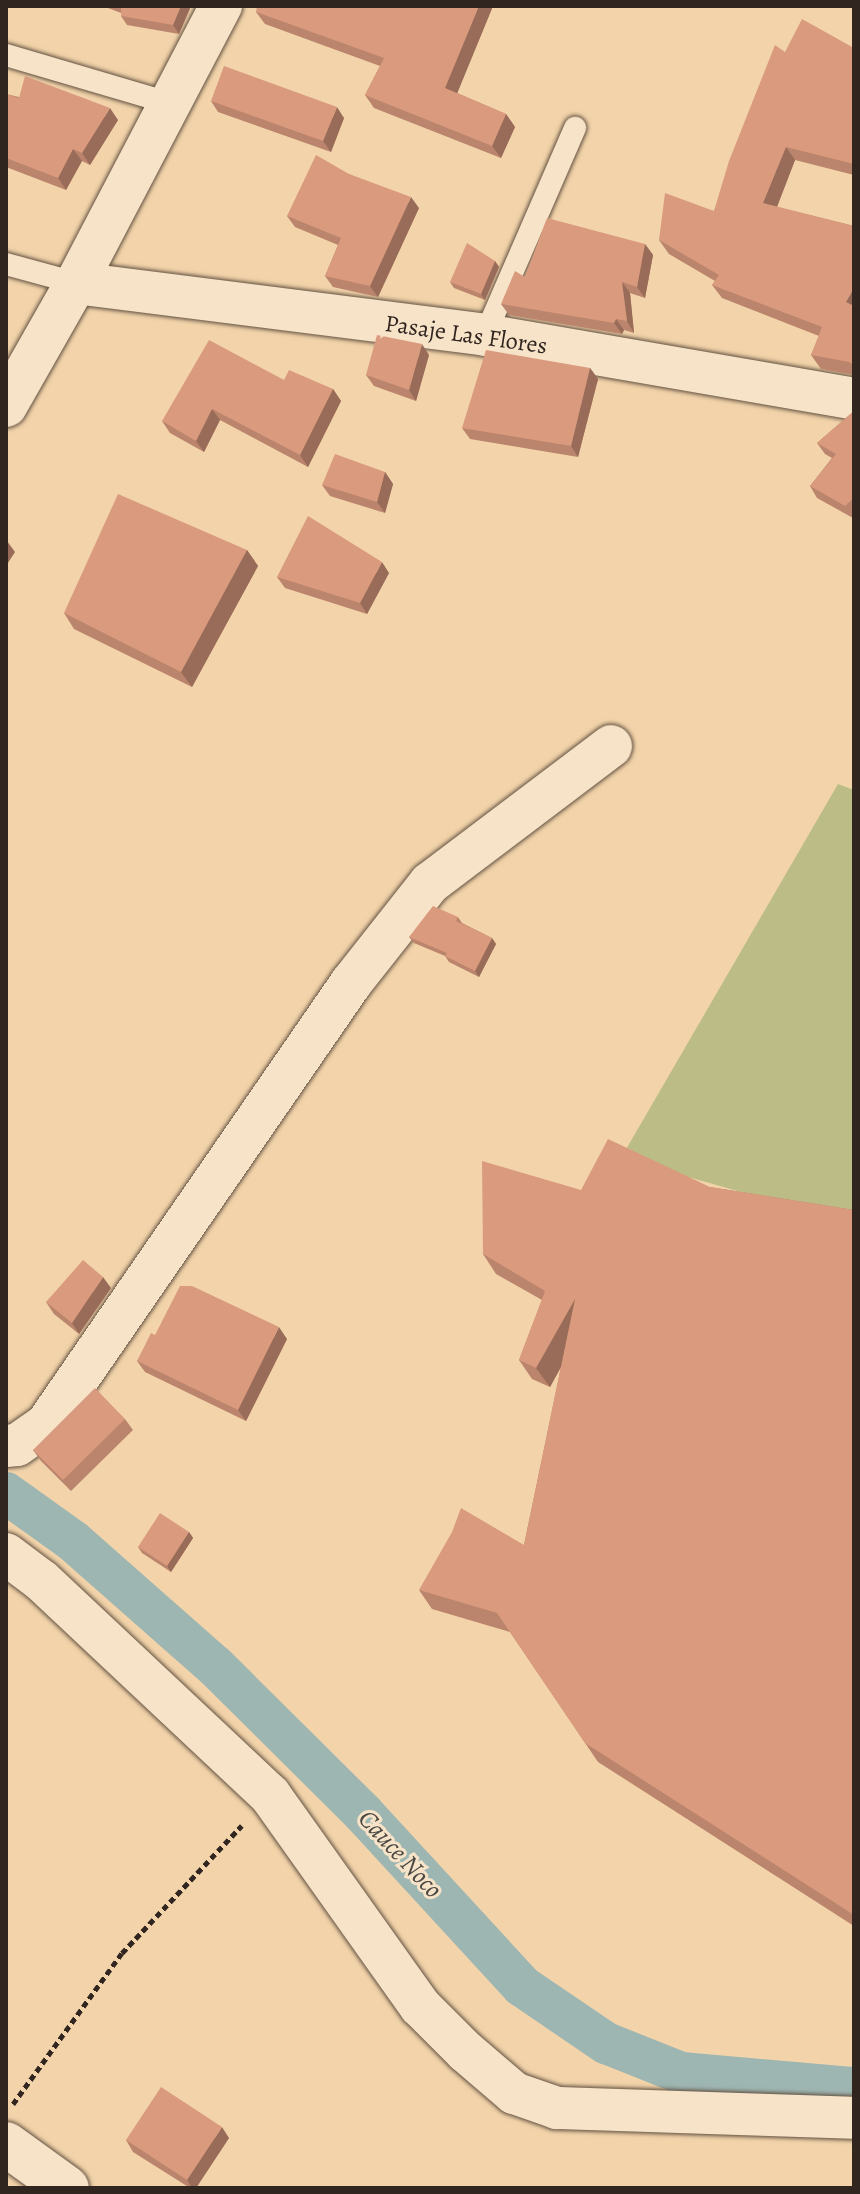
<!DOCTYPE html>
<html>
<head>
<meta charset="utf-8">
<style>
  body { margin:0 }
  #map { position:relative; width:860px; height:2194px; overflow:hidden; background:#f3d4aa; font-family:Alegreya,serif }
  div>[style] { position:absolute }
  .green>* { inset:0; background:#bcbc87 }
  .canal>* { height:42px; margin:-21px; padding:0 21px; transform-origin:21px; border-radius:21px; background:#9eb6b2 }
  .path>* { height:5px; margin-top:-2.5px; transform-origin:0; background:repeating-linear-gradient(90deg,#312520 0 6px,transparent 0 10px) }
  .roads { filter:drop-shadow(0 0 2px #625142) drop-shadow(0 0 2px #625142) }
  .service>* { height:22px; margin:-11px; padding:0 11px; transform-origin:11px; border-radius:11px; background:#f7e3c8 }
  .minor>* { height:42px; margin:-21px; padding:0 21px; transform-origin:21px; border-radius:21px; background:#f7e3c8 }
  .secondary>* { height:44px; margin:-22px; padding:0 22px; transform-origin:22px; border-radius:22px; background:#f7e3c8 }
  .wall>* { inset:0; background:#bb846c }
  .shaded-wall>* { inset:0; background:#986c58 }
  .building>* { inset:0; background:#d99a7d }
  span { translate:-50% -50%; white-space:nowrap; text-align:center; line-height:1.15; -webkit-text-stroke:6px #f7e3c8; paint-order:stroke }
  .street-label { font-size:24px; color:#312520 }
  .water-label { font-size:26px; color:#4c4944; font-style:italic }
  .frame { position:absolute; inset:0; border:8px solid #312520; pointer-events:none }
</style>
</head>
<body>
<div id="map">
  <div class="green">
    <div style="clip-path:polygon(838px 784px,854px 790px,854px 1224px,621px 1158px)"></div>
  </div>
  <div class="canal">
    <div style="left:6px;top:1493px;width:82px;rotate:35.6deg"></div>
    <div style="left:73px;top:1541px;width:189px;rotate:41.4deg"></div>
    <div style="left:215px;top:1666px;width:209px;rotate:44.8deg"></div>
    <div style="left:363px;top:1813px;width:235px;rotate:47.4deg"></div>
    <div style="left:522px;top:1986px;width:102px;rotate:34.2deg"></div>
    <div style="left:606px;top:2043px;width:81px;rotate:21.8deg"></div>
    <div style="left:681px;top:2073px;width:174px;rotate:5deg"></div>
  </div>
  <div class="path">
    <div style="left:13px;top:2104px;width:186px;rotate:-54.2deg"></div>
    <div style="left:122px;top:1953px;width:175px;rotate:-46.8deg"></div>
  </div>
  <div class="roads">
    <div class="service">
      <div style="left:6px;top:55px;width:173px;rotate:16.4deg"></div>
      <div style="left:6px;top:264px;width:73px;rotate:15.2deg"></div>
      <div style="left:485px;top:335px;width:226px;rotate:-66.5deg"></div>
    </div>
    <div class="minor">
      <div style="left:76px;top:283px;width:412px;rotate:7.2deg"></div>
      <div style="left:485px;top:335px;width:375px;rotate:9.8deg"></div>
      <div style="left:6px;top:406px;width:142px;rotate:-60.4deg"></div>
      <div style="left:76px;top:283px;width:313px;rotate:-62.4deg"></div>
      <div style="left:6px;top:1446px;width:11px;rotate:-5deg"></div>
      <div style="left:17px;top:1445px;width:35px;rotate:-35deg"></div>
      <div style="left:46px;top:1425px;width:537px;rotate:-55.39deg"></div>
      <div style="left:351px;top:983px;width:127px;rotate:-51.7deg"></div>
      <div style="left:430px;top:883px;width:227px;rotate:-37.1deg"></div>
      <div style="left:6px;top:1554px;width:45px;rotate:36.9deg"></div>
      <div style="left:42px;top:1581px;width:313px;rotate:43.2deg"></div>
      <div style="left:270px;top:1795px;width:259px;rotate:54.6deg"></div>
      <div style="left:420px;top:2006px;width:64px;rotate:45deg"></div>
      <div style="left:465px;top:2051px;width:65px;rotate:40.6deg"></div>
      <div style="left:514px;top:2093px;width:46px;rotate:19.2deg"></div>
      <div style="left:557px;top:2108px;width:297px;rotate:1.9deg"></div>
    </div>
    <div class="secondary">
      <div style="left:6px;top:2144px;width:75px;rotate:35.8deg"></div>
    </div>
  </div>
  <div class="wall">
    <div style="clip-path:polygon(107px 6px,191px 6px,179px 34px,127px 25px,121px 16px,121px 13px,108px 8px)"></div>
    <div style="clip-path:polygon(493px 6px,457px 93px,506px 114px,515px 127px,501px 158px,374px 108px,365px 95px,380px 66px,265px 24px,256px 12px)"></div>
    <div style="clip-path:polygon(854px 48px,854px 175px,795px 160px,777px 207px,854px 226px,854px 375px,821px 369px,811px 355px,819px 336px,722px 298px,712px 285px,715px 281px,669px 254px,659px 240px,714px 211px,785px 52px)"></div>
    <div style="clip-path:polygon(6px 94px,118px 120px,90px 165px,82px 161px,66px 190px,6px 167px)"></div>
    <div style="clip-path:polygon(211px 101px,344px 118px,331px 152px,218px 112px)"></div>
    <div style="clip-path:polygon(349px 174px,419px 208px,378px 297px,333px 287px,325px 276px,338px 245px,295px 227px,287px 216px)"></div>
    <div style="clip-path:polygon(645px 244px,653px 255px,645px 298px,630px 293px,634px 333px,624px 330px,622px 334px,509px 315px,501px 304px)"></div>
    <div style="clip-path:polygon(495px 261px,499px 267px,485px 300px,454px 288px,450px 282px)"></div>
    <div style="clip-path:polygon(429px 355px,416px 401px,374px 386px,366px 375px)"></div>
    <div style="clip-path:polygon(590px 368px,598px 379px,578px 457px,470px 439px,462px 428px)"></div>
    <div style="clip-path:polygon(284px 380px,333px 389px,341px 401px,308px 467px,220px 420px,204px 452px,170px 433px,162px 421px)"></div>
    <div style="clip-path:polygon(854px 411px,854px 517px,853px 518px,817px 498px,810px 486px,832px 458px,825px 454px,817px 443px)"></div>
    <div style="clip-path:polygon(385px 472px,393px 484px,385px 513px,330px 496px,322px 485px)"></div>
    <div style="clip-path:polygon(247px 550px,258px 566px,192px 687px,74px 629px,64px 613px)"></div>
    <div style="clip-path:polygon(389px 573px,367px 614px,285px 588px,277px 577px)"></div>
    <div style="clip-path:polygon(458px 917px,462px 923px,492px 938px,496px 944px,479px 977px,449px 962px,445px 956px,414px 943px,409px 937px)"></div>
    <div style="clip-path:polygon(710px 1187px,854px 1210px,854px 1926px,598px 1762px,510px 1632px,432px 1609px,419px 1590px,524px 1545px,561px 1367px,550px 1387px,532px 1379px,519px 1360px,542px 1300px,496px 1274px,483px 1254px,581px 1190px)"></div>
    <div style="clip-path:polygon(111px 1288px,79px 1334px,54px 1314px,46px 1302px)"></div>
    <div style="clip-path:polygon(155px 1335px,287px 1339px,246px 1421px,145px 1372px,137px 1361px)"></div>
    <div style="clip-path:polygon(125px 1419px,133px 1430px,71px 1491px,41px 1461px,33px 1450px)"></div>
    <div style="clip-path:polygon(189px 1532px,193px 1538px,171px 1572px,142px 1553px,138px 1547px)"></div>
    <div style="clip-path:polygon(229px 2138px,196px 2188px,190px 2188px,133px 2152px,126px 2140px)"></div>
  </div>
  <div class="shaded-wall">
    <div style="clip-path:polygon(181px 6px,191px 6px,179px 34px,173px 25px)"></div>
    <div style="clip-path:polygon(479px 6px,493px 6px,454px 101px,445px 88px)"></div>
    <div style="clip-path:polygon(337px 107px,344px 118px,331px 152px,323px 141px)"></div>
    <div style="clip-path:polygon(110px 108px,118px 120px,90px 165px,82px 153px)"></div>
    <div style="clip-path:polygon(506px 114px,515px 127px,501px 158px,492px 146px)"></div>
    <div style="clip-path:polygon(786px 147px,795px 160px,773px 217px,763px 203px)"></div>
    <div style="clip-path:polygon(73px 149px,82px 161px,66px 190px,58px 178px)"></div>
    <div style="clip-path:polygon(411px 197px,419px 208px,378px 297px,370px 286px)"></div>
    <div style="clip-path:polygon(645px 244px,653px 255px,645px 298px,637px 287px)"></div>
    <div style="clip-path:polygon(495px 261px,499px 267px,485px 300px,481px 294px)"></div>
    <div style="clip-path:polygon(622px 282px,630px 293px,634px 333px,627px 321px)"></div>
    <div style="clip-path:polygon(854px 288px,854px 313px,846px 302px)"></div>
    <div style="clip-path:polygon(616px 319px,624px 330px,622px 334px,614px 323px)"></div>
    <div style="clip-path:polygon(422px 344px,429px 355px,416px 401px,409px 390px)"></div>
    <div style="clip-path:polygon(590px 368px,598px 379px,578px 457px,571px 446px)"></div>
    <div style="clip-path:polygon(333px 389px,341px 401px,308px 467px,300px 455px)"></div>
    <div style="clip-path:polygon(212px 409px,220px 420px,204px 452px,196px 441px)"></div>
    <div style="clip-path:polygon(385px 472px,393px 484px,385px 513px,377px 502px)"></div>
    <div style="clip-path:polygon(7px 541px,15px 552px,6px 566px,6px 543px)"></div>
    <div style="clip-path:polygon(247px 550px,258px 566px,192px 687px,181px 672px)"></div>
    <div style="clip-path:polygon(382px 562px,389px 573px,367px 614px,360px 603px)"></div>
    <div style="clip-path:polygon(492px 938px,496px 944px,479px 977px,475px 971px)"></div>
    <div style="clip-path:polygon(103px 1277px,111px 1288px,79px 1334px,72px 1323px)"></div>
    <div style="clip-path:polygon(575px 1299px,588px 1318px,550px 1387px,536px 1368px)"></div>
    <div style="clip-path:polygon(279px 1327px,287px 1339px,246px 1421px,238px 1410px)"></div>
    <div style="clip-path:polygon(189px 1532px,193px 1538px,171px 1572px,167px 1566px)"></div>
    <div style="clip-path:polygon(222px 2127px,229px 2138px,196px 2188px,192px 2188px,187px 2180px)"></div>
  </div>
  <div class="building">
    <div style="clip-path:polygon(120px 6px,181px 6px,173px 25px,121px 16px,121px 7px)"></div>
    <div style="clip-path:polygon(257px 6px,479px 6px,445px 88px,506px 114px,492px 146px,365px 95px,384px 58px,256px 12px)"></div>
    <div style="clip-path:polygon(802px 19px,854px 48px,854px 164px,786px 147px,763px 203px,854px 226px,854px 288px,846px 302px,854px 306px,854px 365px,849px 362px,811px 355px,822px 327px,712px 285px,719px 275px,659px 240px,665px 193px,714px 211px,729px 161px,775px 45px,785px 52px)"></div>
    <div style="clip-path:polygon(224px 66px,337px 107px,323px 141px,211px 101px)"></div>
    <div style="clip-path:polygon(25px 76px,110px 108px,82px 153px,73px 149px,58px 178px,6px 158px,6px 94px,19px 98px)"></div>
    <div style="clip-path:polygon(316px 155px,349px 174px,411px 197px,370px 286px,325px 276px,341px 238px,287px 216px)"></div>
    <div style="clip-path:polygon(547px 218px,645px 244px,637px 287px,622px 282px,627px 321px,616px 319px,614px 323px,501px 304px,515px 271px,525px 277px)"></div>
    <div style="clip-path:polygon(467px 243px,495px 261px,481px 294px,450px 282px)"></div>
    <div style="clip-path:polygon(377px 335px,422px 344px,409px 390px,366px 375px)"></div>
    <div style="clip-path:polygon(209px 340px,284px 380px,289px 370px,333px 389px,300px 455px,212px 409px,196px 441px,162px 421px)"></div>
    <div style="clip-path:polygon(486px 350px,590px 368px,571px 446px,462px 428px)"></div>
    <div style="clip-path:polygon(854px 411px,854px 498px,845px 506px,810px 486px,836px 454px,817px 443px)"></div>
    <div style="clip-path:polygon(335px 454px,385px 472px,377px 502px,322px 485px)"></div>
    <div style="clip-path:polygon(118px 494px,247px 550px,181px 672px,64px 613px)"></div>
    <div style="clip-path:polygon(308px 516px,382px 562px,360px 603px,277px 577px)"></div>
    <div style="clip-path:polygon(433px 906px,458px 917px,456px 921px,492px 938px,475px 971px,445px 956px,447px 953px,409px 937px)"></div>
    <div style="clip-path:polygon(608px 1139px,710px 1187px,854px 1210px,854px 1915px,585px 1743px,497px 1613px,419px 1590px,452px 1532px,461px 1508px,524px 1545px,575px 1299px,536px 1368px,519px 1360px,545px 1291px,483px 1254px,482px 1161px,581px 1190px)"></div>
    <div style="clip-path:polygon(83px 1260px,103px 1277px,72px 1323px,46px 1302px)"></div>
    <div style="clip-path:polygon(180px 1286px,192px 1286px,279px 1327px,238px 1410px,137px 1361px,151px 1333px,155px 1335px)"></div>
    <div style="clip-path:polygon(95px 1388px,125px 1419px,63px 1480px,33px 1450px)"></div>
    <div style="clip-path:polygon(160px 1513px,189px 1532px,167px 1566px,138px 1547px)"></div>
    <div style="clip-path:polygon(161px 2087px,222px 2127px,187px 2180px,126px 2140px)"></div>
  </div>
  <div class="street-label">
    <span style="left:466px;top:335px;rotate:8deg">Pasaje Las Flores</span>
  </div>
  <div class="water-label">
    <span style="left:400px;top:1854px;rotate:47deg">Cauce Noco</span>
  </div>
  <div class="frame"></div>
</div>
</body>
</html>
